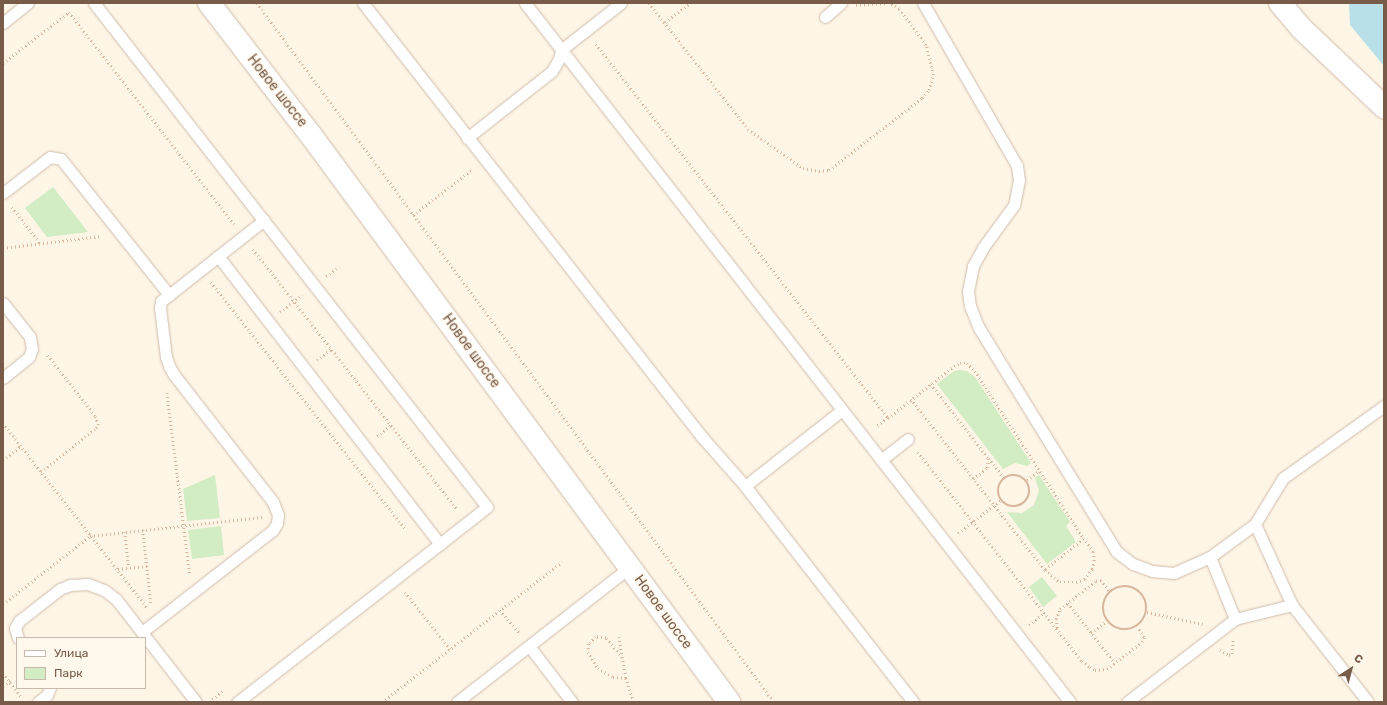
<!DOCTYPE html>
<html>
<head>
<meta charset="utf-8">
<style>
  body { margin:0 }
  #map { position:relative; width:1387px; height:705px; overflow:hidden; background:#fdf5e6; font-family:Rubik,sans-serif }
  div>[style] { position:absolute }
  .green>* { inset:0; background:#d2ecc3 }
  .water>* { inset:0; background:#b9e0e8 }
  .path>* { height:2.5px; margin-top:-1.25px; transform-origin:0; background:repeating-linear-gradient(90deg,#d9b79f 0 1px,transparent 0 4px) }
  .path>.ring { margin:-1.25px; padding:0; box-sizing:content-box; background:none; border:2.5px solid #d9b79f; border-radius:50% }
  .roads { filter:drop-shadow(0 0 1px #cfbcab) drop-shadow(0 0 1px #cfbcab) }
  .lane>* { height:11px; margin:-5.5px; padding:0 5.5px; transform-origin:5.5px; border-radius:5.5px; background:#fff }
  .street>* { height:22px; margin:-11px; padding:0 11px; transform-origin:11px; border-radius:11px; background:#fff }
  .secondary>* { height:22px; margin:-11px; padding:0 11px; transform-origin:11px; border-radius:11px; background:#fff }
  span { translate:-50% -50%; white-space:nowrap; text-align:center; line-height:1.15; -webkit-text-stroke:3.5px #fff8ed; paint-order:stroke }
  .street-label { font-size:14px; color:#785b49 }
  .frame { position:absolute; inset:0; border:4px solid #785b49; pointer-events:none }
  .legend { position:absolute; left:16px; top:637px; width:130px; height:52px; box-sizing:border-box; background:#fff8ed; border:1px solid #c9b9ab; margin:0; padding:5px 7px; list-style:none; font-size:12px; color:#785b49 }
  .legend li { display:flex; align-items:center; gap:8px; height:20px }
  .legend b { width:20px; border:1px solid #c9b9ab }
  .north { position:absolute; left:1331px; top:649px; width:40px; height:40px; -webkit-text-stroke:3px #fff8ed; paint-order:stroke; rotate:36deg; font-size:11px; font-weight:700; line-height:16px; text-align:center; color:#785b49 }
  .north::after { content:''; display:block; margin:auto; width:14px; height:18px; background:#785b49; clip-path:polygon(50% 0,100% 100%,50% 72%,0 100%) }
</style>
</head>
<body>
<div id="map">
  <div class="green">
    <div style="clip-path:polygon(53px 187px,88px 232px,47px 237px,25px 208px)"></div>
    <div style="clip-path:polygon(960px 370px,967px 371px,975px 377px,1031px 463px,1027px 466px,1015px 463px,1003px 469px,937px 384px,954px 371px)"></div>
    <div style="clip-path:polygon(215px 475px,220px 518px,187px 521px,183px 489px)"></div>
    <div style="clip-path:polygon(1039px 475px,1070px 522px,1066px 526px,1076px 542px,1047px 564px,1007px 512px,1022px 513px,1034px 505px,1039px 491px,1035px 478px)"></div>
    <div style="clip-path:polygon(221px 526px,224px 555px,192px 559px,188px 530px)"></div>
    <div style="clip-path:polygon(1042px 577px,1057px 596px,1043px 607px,1029px 587px)"></div>
  </div>
  <div class="water">
    <div style="clip-path:polygon(1349px 3px,1384px 3px,1384px 66px,1350px 25px)"></div>
  </div>
  <div class="path">
    <div style="left:257px;top:3px;width:869px;rotate:53.51deg"></div>
    <div style="left:649px;top:3px;width:160px;rotate:51.8deg"></div>
    <div style="left:748px;top:129px;width:67px;rotate:35.3deg"></div>
    <div style="left:803px;top:168px;width:16px;rotate:11deg"></div>
    <div style="left:819px;top:171px;width:10px;rotate:-6deg"></div>
    <div style="left:829px;top:170px;width:118px;rotate:-37.7deg"></div>
    <div style="left:922px;top:98px;width:11px;rotate:-49deg"></div>
    <div style="left:929px;top:90px;width:16px;rotate:-75deg"></div>
    <div style="left:933px;top:75px;width:31px;rotate:-103deg"></div>
    <div style="left:926px;top:45px;width:45px;rotate:-126.9deg"></div>
    <div style="left:899px;top:9px;width:12px;rotate:-149deg"></div>
    <div style="left:856px;top:5px;width:29px;rotate:-4deg"></div>
    <div style="left:665px;top:22px;width:31px;rotate:-37deg"></div>
    <div style="left:596px;top:44px;width:474px;rotate:52deg"></div>
    <div style="left:888px;top:418px;width:15px;rotate:143deg"></div>
    <div style="left:3px;top:63px;width:83px;rotate:-37.7deg"></div>
    <div style="left:69px;top:12px;width:269px;rotate:52.1deg"></div>
    <div style="left:12px;top:207px;width:46px;rotate:52.1deg"></div>
    <div style="left:413px;top:215px;width:76px;rotate:-37.5deg"></div>
    <div style="left:3px;top:248px;width:99px;rotate:-7deg"></div>
    <div style="left:253px;top:249px;width:330px;rotate:51.9deg"></div>
    <div style="left:326px;top:276px;width:16px;rotate:-35deg"></div>
    <div style="left:211px;top:282px;width:315px;rotate:51.8deg"></div>
    <div style="left:280px;top:312px;width:28px;rotate:-38deg"></div>
    <div style="left:317px;top:360px;width:18px;rotate:-38deg"></div>
    <div style="left:931px;top:384px;width:95px;rotate:52.3deg"></div>
    <div style="left:989px;top:459px;width:10px;rotate:101deg"></div>
    <div style="left:987px;top:469px;width:17px;rotate:144deg"></div>
    <div style="left:167px;top:393px;width:183px;rotate:82.8deg"></div>
    <div style="left:911px;top:399px;width:217px;rotate:51.9deg"></div>
    <div style="left:1045px;top:570px;width:19px;rotate:39deg"></div>
    <div style="left:1060px;top:582px;width:16px"></div>
    <div style="left:1076px;top:582px;width:9px;rotate:-21deg"></div>
    <div style="left:1084px;top:579px;width:13px;rotate:-51deg"></div>
    <div style="left:1092px;top:569px;width:8px;rotate:-76deg"></div>
    <div style="left:1094px;top:561px;width:9px;rotate:-96deg"></div>
    <div style="left:1093px;top:552px;width:16px;rotate:-125deg"></div>
    <div style="left:1084px;top:539px;width:50px;rotate:141.5deg"></div>
    <div style="left:888px;top:418px;width:84px;rotate:-38.2deg"></div>
    <div style="left:954px;top:366px;width:7px;rotate:-27deg"></div>
    <div style="left:960px;top:363px;width:7px"></div>
    <div style="left:967px;top:363px;width:11px;rotate:45deg"></div>
    <div style="left:975px;top:371px;width:200px;rotate:57deg"></div>
    <div style="left:3px;top:423px;width:234px;rotate:52deg"></div>
    <div style="left:377px;top:436px;width:18px;rotate:-38deg"></div>
    <div style="left:918px;top:452px;width:266px;rotate:51.9deg"></div>
    <div style="left:1082px;top:661px;width:10px;rotate:37deg"></div>
    <div style="left:1090px;top:667px;width:6px;rotate:31deg"></div>
    <div style="left:1095px;top:670px;width:12px;rotate:-5deg"></div>
    <div style="left:1107px;top:669px;width:44px;rotate:-37.6deg"></div>
    <div style="left:1142px;top:642px;width:5px;rotate:-68deg"></div>
    <div style="left:1144px;top:637px;width:12px;rotate:-125deg"></div>
    <div style="left:989px;top:458px;width:25px;rotate:53deg"></div>
    <div style="left:3px;top:460px;width:23px;rotate:-38deg"></div>
    <div style="left:41px;top:472px;width:70px;rotate:-38.7deg"></div>
    <div style="left:96px;top:428px;width:4px;rotate:-56deg"></div>
    <div style="left:98px;top:425px;width:9px;rotate:-108deg"></div>
    <div style="left:95px;top:416px;width:78px;rotate:-128.2deg"></div>
    <div class="ring" style="left:998px;top:475px;width:29.5px;height:29.5px"></div>
    <div style="left:1027px;top:480px;width:16px;rotate:-38deg"></div>
    <div style="left:143px;top:530px;width:73px;rotate:83.7deg"></div>
    <div style="left:125px;top:532px;width:36px;rotate:84deg"></div>
    <div style="left:958px;top:533px;width:54px;rotate:-37.5deg"></div>
    <div style="left:118px;top:569px;width:29px;rotate:-6deg"></div>
    <div class="ring" style="left:1103px;top:586px;width:41.5px;height:41.5px"></div>
    <div style="left:405px;top:592px;width:73px;rotate:51.7deg"></div>
    <div style="left:1068px;top:603px;width:76px;rotate:51.9deg"></div>
    <div style="left:3px;top:604px;width:110px;rotate:-38deg"></div>
    <div style="left:90px;top:536px;width:173px;rotate:-6.3deg"></div>
    <div style="left:500px;top:610px;width:30px;rotate:50deg"></div>
    <div style="left:1147px;top:612px;width:57px;rotate:12.1deg"></div>
    <div style="left:1029px;top:625px;width:19px;rotate:-39deg"></div>
    <div style="left:1057px;top:628px;width:9px;rotate:-96deg"></div>
    <div style="left:1056px;top:619px;width:11px;rotate:-68deg"></div>
    <div style="left:1060px;top:609px;width:46px;rotate:-37.9deg"></div>
    <div style="left:1096px;top:581px;width:5px;rotate:-11deg"></div>
    <div style="left:1101px;top:580px;width:15px;rotate:53deg"></div>
    <div style="left:1091px;top:633px;width:20px;rotate:-37deg"></div>
    <div style="left:619px;top:637px;width:42px;rotate:80.3deg"></div>
    <div style="left:626px;top:678px;width:25px;rotate:72deg"></div>
    <div style="left:1220px;top:650px;width:10px;rotate:29deg"></div>
    <div style="left:1229px;top:655px;width:3px;rotate:-18deg"></div>
    <div style="left:1232px;top:654px;width:14px;rotate:-86deg"></div>
    <div style="left:622px;top:658px;width:26px;rotate:-129deg"></div>
    <div style="left:606px;top:638px;width:10px;rotate:-174deg"></div>
    <div style="left:596px;top:637px;width:10px;rotate:135deg"></div>
    <div style="left:589px;top:644px;width:8px;rotate:97deg"></div>
    <div style="left:588px;top:652px;width:19px;rotate:58deg"></div>
    <div style="left:598px;top:668px;width:17px;rotate:31deg"></div>
    <div style="left:613px;top:677px;width:13px;rotate:4deg"></div>
    <div style="left:3px;top:673px;width:31px;rotate:53deg"></div>
    <div style="left:3px;top:686px;width:9px;rotate:-36deg"></div>
    <div style="left:212px;top:699px;width:15px;rotate:-37deg"></div>
    <div style="left:382px;top:702px;width:228px;rotate:-37.9deg"></div>
  </div>
  <div class="roads">
    <div class="lane">
      <div style="left:94px;top:3px;width:639px;rotate:52.05deg"></div>
      <div style="left:487px;top:507px;width:317px;rotate:142deg"></div>
      <div style="left:363px;top:3px;width:551px;rotate:52.01deg"></div>
      <div style="left:702px;top:437px;width:65px;rotate:48.7deg"></div>
      <div style="left:745px;top:486px;width:274px;rotate:52.1deg"></div>
      <div style="left:525px;top:3px;width:886px;rotate:52.06deg"></div>
      <div style="left:923px;top:3px;width:188px;rotate:60deg"></div>
      <div style="left:1017px;top:166px;width:14px;rotate:82deg"></div>
      <div style="left:1019px;top:180px;width:25px;rotate:101deg"></div>
      <div style="left:1014px;top:205px;width:51px;rotate:126.2deg"></div>
      <div style="left:984px;top:246px;width:23px;rotate:119deg"></div>
      <div style="left:973px;top:266px;width:26px;rotate:101deg"></div>
      <div style="left:968px;top:292px;width:14px;rotate:82deg"></div>
      <div style="left:970px;top:306px;width:24px;rotate:68deg"></div>
      <div style="left:979px;top:328px;width:263px;rotate:58.4deg"></div>
      <div style="left:1117px;top:552px;width:20px;rotate:37deg"></div>
      <div style="left:1133px;top:564px;width:20px;rotate:20deg"></div>
      <div style="left:1152px;top:571px;width:22px;rotate:5deg"></div>
      <div style="left:1174px;top:573px;width:39px;rotate:-24deg"></div>
      <div style="left:1210px;top:557px;width:56px;rotate:-36.3deg"></div>
      <div style="left:825px;top:17px;width:21px;rotate:-41deg"></div>
      <div style="left:3px;top:23px;width:32px;rotate:-39deg"></div>
      <div style="left:467px;top:138px;width:108px;rotate:-38.2deg"></div>
      <div style="left:552px;top:71px;width:14px;rotate:-60deg"></div>
      <div style="left:559px;top:59px;width:9px;rotate:-77deg"></div>
      <div style="left:561px;top:50px;width:76px;rotate:-38.1deg"></div>
      <div style="left:3px;top:193px;width:59px;rotate:-37.5deg"></div>
      <div style="left:50px;top:157px;width:11px;rotate:10deg"></div>
      <div style="left:61px;top:159px;width:174px;rotate:51.5deg"></div>
      <div style="left:169px;top:295px;width:121px;rotate:-38.3deg"></div>
      <div style="left:218px;top:256px;width:364px;rotate:52.4deg"></div>
      <div style="left:3px;top:303px;width:43px;rotate:51.5deg"></div>
      <div style="left:30px;top:337px;width:12px;rotate:81deg"></div>
      <div style="left:32px;top:349px;width:9px;rotate:111deg"></div>
      <div style="left:29px;top:357px;width:33px;rotate:141deg"></div>
      <div style="left:881px;top:460px;width:34px;rotate:-38deg"></div>
      <div style="left:745px;top:486px;width:123px;rotate:-38.1deg"></div>
      <div style="left:1210px;top:557px;width:67px;rotate:68deg"></div>
      <div style="left:142px;top:632px;width:166px;rotate:-37.9deg"></div>
      <div style="left:273px;top:530px;width:8px;rotate:-60deg"></div>
      <div style="left:277px;top:523px;width:8px;rotate:-83deg"></div>
      <div style="left:278px;top:515px;width:14px;rotate:-111deg"></div>
      <div style="left:273px;top:502px;width:161px;rotate:-127.9deg"></div>
      <div style="left:174px;top:375px;width:10px;rotate:-119deg"></div>
      <div style="left:169px;top:366px;width:9px;rotate:-108deg"></div>
      <div style="left:166px;top:357px;width:49px;rotate:-97deg"></div>
      <div style="left:160px;top:308px;width:7px;rotate:-82deg"></div>
      <div style="left:161px;top:301px;width:10px;rotate:-37deg"></div>
      <div style="left:18px;top:638px;width:10px;rotate:-107deg"></div>
      <div style="left:15px;top:628px;width:8px;rotate:-60deg"></div>
      <div style="left:19px;top:621px;width:52px;rotate:-38deg"></div>
      <div style="left:60px;top:589px;width:11px;rotate:-22deg"></div>
      <div style="left:70px;top:585px;width:18px;rotate:-3deg"></div>
      <div style="left:88px;top:584px;width:17px;rotate:21deg"></div>
      <div style="left:104px;top:590px;width:15px;rotate:37deg"></div>
      <div style="left:116px;top:599px;width:130px;rotate:52.2deg"></div>
      <div style="left:529px;top:646px;width:71px;rotate:52.5deg"></div>
      <div style="left:38px;top:702px;width:11px;rotate:-38deg"></div>
      <div style="left:47px;top:695px;width:8px;rotate:-67deg"></div>
      <div style="left:457px;top:702px;width:219px;rotate:-38deg"></div>
      <div style="left:1127px;top:702px;width:136px;rotate:-37.5deg"></div>
      <div style="left:1235px;top:619px;width:59px;rotate:-13.8deg"></div>
      <div style="left:1368px;top:702px;width:123px;rotate:-128.1deg"></div>
      <div style="left:1292px;top:605px;width:89px;rotate:-114.6deg"></div>
      <div style="left:1255px;top:524px;width:54px;rotate:-58.7deg"></div>
      <div style="left:1283px;top:478px;width:124px;rotate:-35.5deg"></div>
    </div>
    <div class="street">
      <div style="left:1280px;top:3px;width:33px;rotate:50deg"></div>
      <div style="left:1301px;top:28px;width:115px;rotate:43.6deg"></div>
    </div>
    <div class="secondary">
      <div style="left:209px;top:3px;width:165px;rotate:52.4deg"></div>
      <div style="left:310px;top:134px;width:706px;rotate:53.58deg"></div>
    </div>
  </div>
  <div class="street-label">
    <span style="left:277px;top:91px;rotate:52deg">Новое шоссе</span>
    <span style="left:471px;top:351px;rotate:54deg">Новое шоссе</span>
    <span style="left:663px;top:612px;rotate:54deg">Новое шоссе</span>
  </div>
  <div class="frame"></div>
  <ul class="legend">
  <li><b style="height:5px;background:#fff"></b>Улица</li>
  <li><b style="height:11px;background:#d2ecc3"></b>Парк</li>
  </ul>
  <div class="north">С</div>
</div>
</body>
</html>
